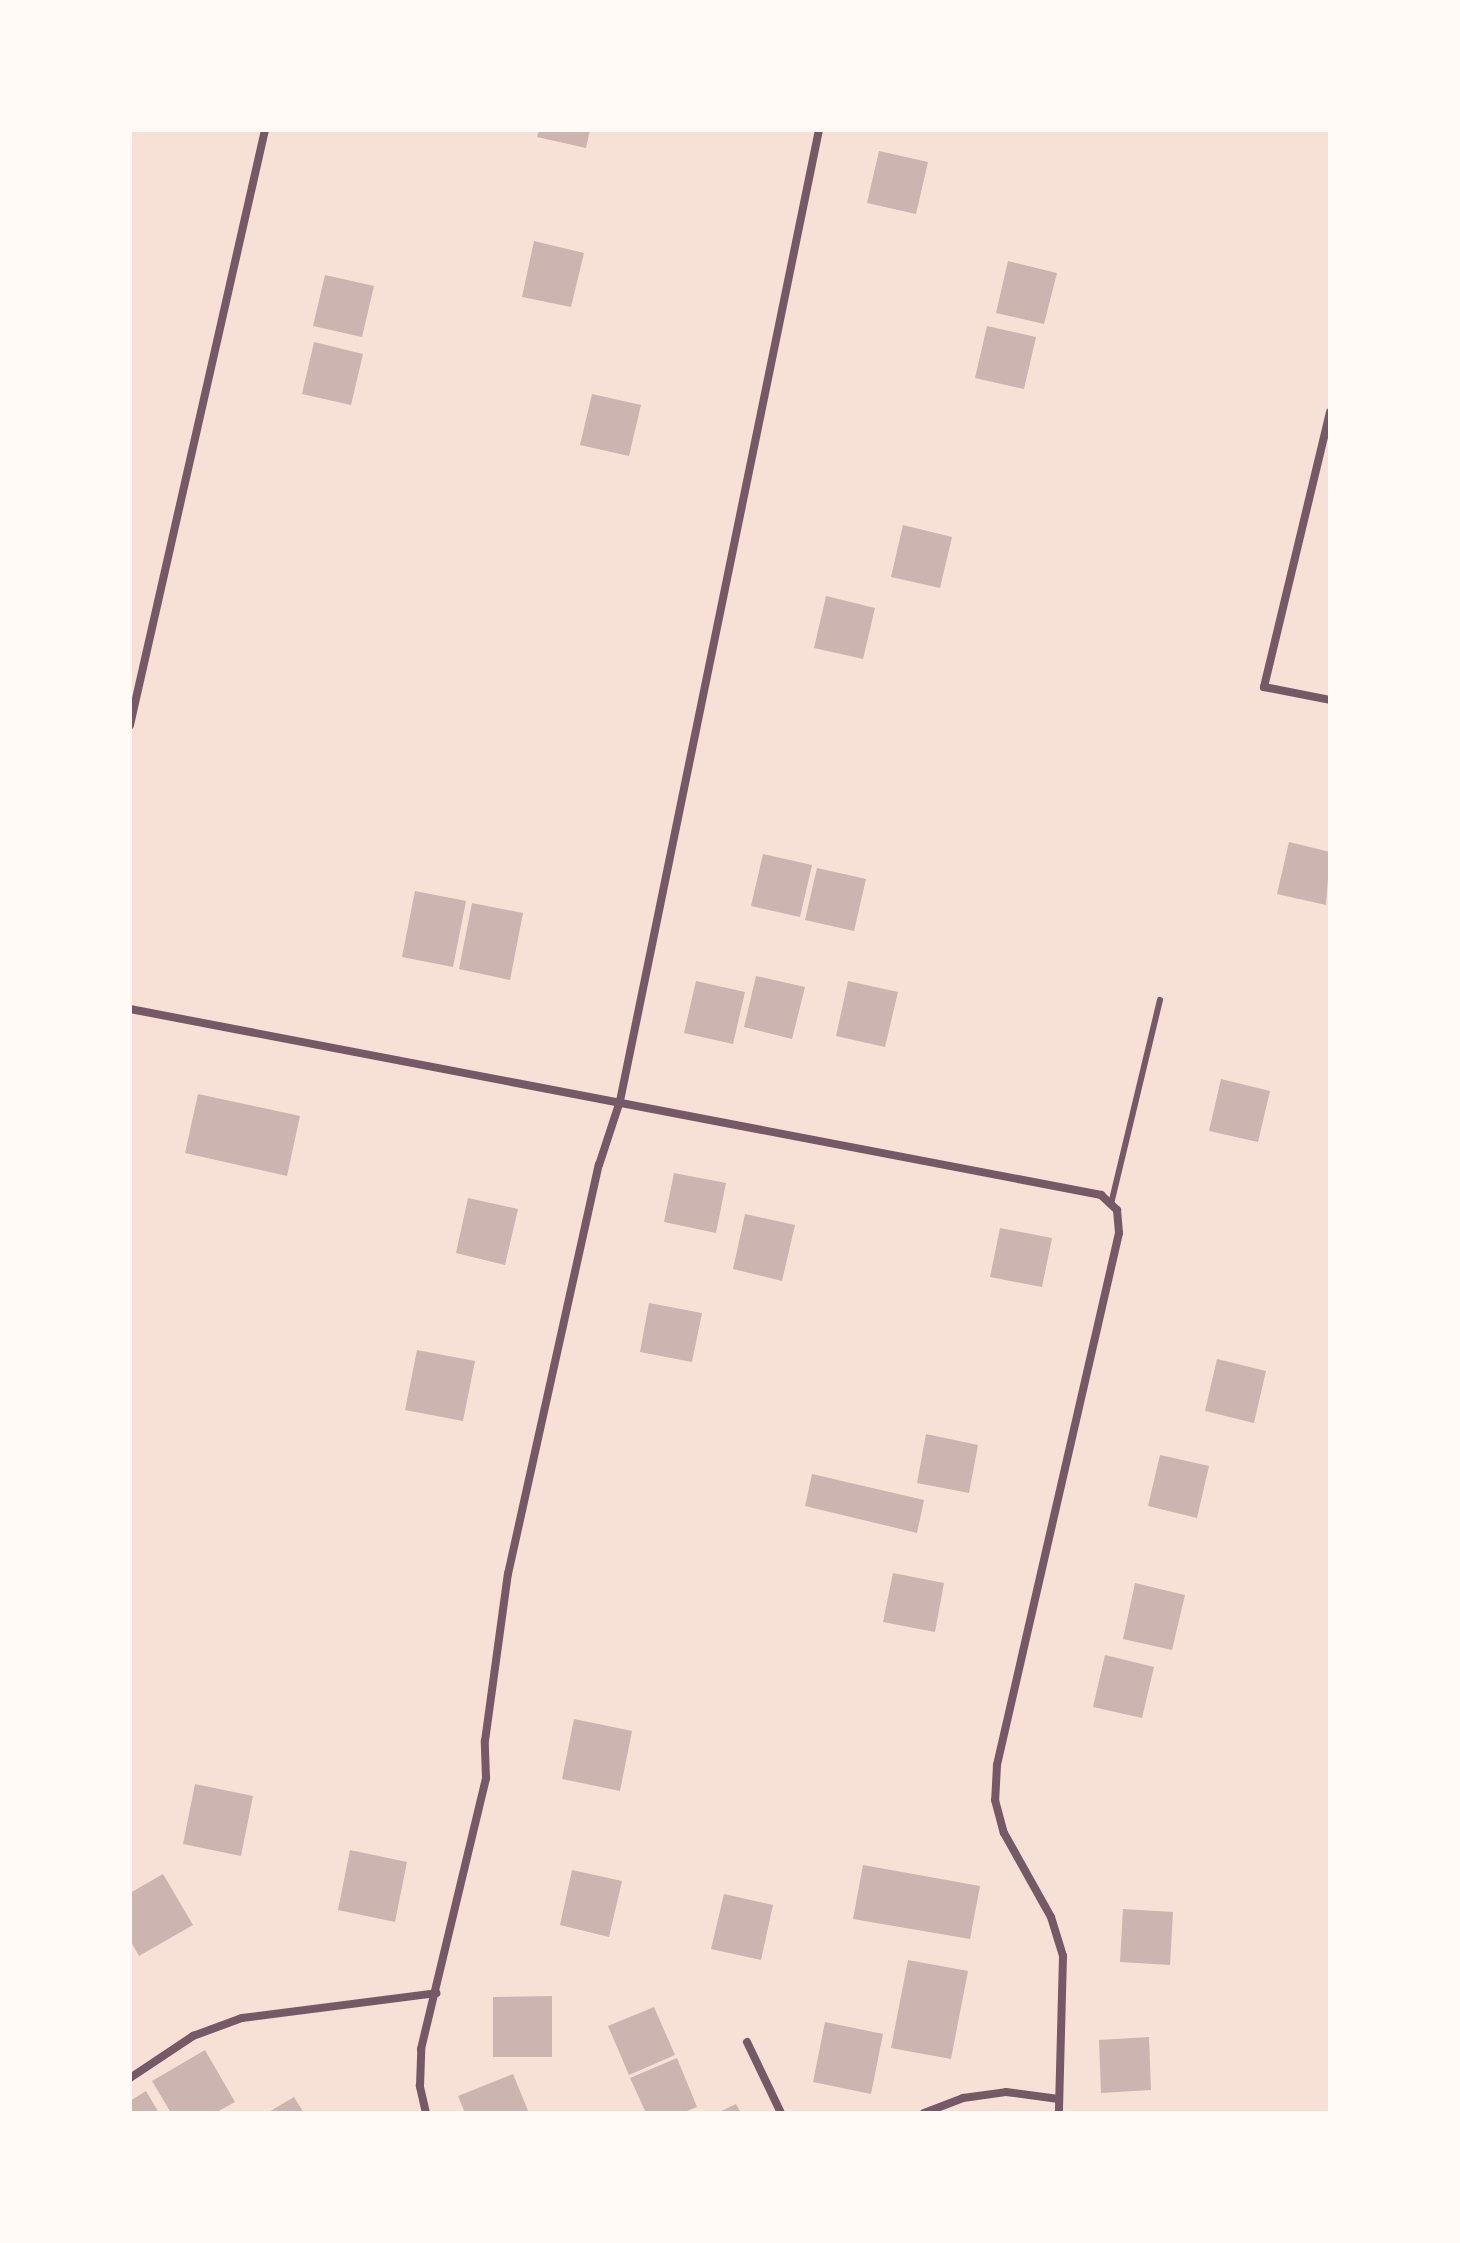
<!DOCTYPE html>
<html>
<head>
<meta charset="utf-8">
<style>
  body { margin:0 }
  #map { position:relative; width:1460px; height:2243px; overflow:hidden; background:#f7e1d7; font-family:Roboto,sans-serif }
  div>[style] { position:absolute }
  .building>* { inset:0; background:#ccb4b1 }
  .service>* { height:6px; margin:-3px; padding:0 3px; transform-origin:3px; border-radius:3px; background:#755966 }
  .minor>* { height:8px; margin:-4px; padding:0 4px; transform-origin:4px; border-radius:4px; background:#755966 }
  span { translate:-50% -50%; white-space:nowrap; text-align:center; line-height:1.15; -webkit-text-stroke:8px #fffaf5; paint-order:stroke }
  .frame { position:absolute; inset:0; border:132px solid #fffaf5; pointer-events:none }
</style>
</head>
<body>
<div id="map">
  <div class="building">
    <div style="clip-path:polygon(539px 130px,590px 130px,586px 148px,537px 137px)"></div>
    <div style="clip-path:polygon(879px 151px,928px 162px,916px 214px,867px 203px)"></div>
    <div style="clip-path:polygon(534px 241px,584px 253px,571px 307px,522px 297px)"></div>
    <div style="clip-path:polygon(1008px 261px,1057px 273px,1044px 324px,996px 313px)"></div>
    <div style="clip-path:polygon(325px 275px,374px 286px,362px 337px,313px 326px)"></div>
    <div style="clip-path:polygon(987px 326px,1036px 337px,1024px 389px,975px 378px)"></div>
    <div style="clip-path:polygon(314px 342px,363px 354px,351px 405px,302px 394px)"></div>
    <div style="clip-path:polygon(592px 394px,641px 405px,629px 456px,580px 445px)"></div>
    <div style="clip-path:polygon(903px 525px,952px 537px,940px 588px,891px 577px)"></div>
    <div style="clip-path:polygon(826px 596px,875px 608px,863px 659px,814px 648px)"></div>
    <div style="clip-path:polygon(1289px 842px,1330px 852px,1326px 905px,1277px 894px)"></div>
    <div style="clip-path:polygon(763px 854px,812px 865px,800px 917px,751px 906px)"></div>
    <div style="clip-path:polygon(817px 868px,866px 879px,854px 931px,805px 920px)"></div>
    <div style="clip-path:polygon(415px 891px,466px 901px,453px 967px,402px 957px)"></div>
    <div style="clip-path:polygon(472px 903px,523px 913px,510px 980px,459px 969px)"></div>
    <div style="clip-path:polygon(756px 976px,805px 987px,792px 1039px,744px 1027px)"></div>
    <div style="clip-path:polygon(696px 981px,745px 992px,733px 1044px,684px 1033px)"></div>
    <div style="clip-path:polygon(848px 981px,898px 992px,885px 1047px,836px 1036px)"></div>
    <div style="clip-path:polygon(1221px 1079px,1270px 1091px,1258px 1142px,1209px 1131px)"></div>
    <div style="clip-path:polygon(198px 1094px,300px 1116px,287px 1176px,185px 1153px)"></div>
    <div style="clip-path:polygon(674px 1173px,726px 1183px,716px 1233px,664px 1222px)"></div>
    <div style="clip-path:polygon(468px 1198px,518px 1209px,505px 1265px,456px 1253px)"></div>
    <div style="clip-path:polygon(745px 1214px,795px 1225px,782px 1281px,733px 1269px)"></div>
    <div style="clip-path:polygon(1000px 1228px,1052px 1238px,1042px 1287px,990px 1277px)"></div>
    <div style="clip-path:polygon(649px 1303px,702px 1313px,692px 1362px,640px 1352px)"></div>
    <div style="clip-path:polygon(417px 1350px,475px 1361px,463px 1421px,405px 1410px)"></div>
    <div style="clip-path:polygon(1217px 1359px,1266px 1371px,1254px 1423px,1205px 1411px)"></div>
    <div style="clip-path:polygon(926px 1434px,978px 1445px,969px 1493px,917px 1483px)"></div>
    <div style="clip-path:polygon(1160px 1455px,1209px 1466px,1197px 1518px,1148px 1506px)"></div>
    <div style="clip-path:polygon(812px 1474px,924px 1500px,917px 1533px,805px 1506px)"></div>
    <div style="clip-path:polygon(893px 1573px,944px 1583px,935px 1632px,883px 1622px)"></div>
    <div style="clip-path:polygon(1135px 1583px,1185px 1595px,1172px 1650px,1123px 1639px)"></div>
    <div style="clip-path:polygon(1105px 1655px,1154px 1667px,1142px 1718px,1093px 1707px)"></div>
    <div style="clip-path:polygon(574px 1719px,632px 1731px,620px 1791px,562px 1779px)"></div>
    <div style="clip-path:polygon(195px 1784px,253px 1796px,241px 1856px,183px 1844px)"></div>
    <div style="clip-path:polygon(350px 1850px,407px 1862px,395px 1922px,338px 1910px)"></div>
    <div style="clip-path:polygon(863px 1865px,980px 1886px,970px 1939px,853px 1919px)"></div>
    <div style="clip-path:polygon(572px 1870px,622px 1881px,609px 1937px,560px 1925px)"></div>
    <div style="clip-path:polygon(163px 1874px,193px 1925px,139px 1956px,130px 1940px,130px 1893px)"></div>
    <div style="clip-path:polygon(724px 1894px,773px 1905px,761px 1960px,711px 1949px)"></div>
    <div style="clip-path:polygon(1123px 1909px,1173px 1912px,1170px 1965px,1120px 1962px)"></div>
    <div style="clip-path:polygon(908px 1960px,968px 1971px,951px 2059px,891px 2048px)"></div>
    <div style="clip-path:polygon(552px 1996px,552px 2057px,493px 2057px,493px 1997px)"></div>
    <div style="clip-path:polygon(654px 2007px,675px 2055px,629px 2075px,608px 2026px)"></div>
    <div style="clip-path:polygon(825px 2022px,883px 2034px,871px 2094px,813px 2082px)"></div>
    <div style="clip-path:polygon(1149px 2037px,1151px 2090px,1101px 2093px,1099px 2040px)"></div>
    <div style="clip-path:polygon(205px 2050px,235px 2102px,215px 2113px,171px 2113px,152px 2081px)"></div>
    <div style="clip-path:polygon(677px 2058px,697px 2107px,682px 2113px,646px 2113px,630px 2078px)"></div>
    <div style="clip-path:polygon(513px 2074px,529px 2113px,465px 2113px,458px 2096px)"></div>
    <div style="clip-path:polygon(146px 2091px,159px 2113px,130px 2113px,130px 2101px)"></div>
    <div style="clip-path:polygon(294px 2097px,304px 2113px,267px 2113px)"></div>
    <div style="clip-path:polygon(736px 2104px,741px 2113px,717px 2113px)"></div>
  </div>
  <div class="service">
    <div style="left:1111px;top:1204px;width:210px;rotate:-76.5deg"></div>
  </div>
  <div class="minor">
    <div style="left:1330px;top:412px;width:283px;rotate:103.5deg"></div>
    <div style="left:1264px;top:687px;width:67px;rotate:11.1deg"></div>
    <div style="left:130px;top:725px;width:610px;rotate:-77.22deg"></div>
    <div style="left:130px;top:1009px;width:989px;rotate:10.84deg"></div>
    <div style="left:1101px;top:1195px;width:22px;rotate:43deg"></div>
    <div style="left:1117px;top:1210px;width:23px;rotate:85deg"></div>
    <div style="left:1119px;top:1233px;width:546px;rotate:102.92deg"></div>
    <div style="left:997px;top:1765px;width:35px;rotate:93deg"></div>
    <div style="left:995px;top:1800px;width:34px;rotate:75deg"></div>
    <div style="left:1004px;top:1833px;width:96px;rotate:60.8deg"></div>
    <div style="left:1051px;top:1917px;width:41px;rotate:72.9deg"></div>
    <div style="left:1063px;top:1956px;width:157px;rotate:91.5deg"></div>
    <div style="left:747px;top:2042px;width:79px;rotate:64.4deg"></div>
    <div style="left:130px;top:2078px;width:76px;rotate:-33.7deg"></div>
    <div style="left:193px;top:2036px;width:52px;rotate:-20.2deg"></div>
    <div style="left:242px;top:2018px;width:196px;rotate:-7.3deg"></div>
    <div style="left:426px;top:2113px;width:28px;rotate:-103deg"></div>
    <div style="left:420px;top:2086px;width:37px;rotate:-88deg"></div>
    <div style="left:421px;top:2049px;width:279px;rotate:-76.5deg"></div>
    <div style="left:486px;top:1778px;width:37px;rotate:-92deg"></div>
    <div style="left:485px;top:1741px;width:169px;rotate:-82.2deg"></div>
    <div style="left:508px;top:1574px;width:419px;rotate:-77.5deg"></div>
    <div style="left:599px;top:1165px;width:67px;rotate:-71.8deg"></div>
    <div style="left:620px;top:1101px;width:991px;rotate:-78.42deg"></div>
    <div style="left:924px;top:2113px;width:42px;rotate:-21deg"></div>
    <div style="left:963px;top:2098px;width:43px;rotate:-7.9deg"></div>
    <div style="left:1006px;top:2092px;width:53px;rotate:7.5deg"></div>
  </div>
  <div class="frame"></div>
</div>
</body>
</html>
